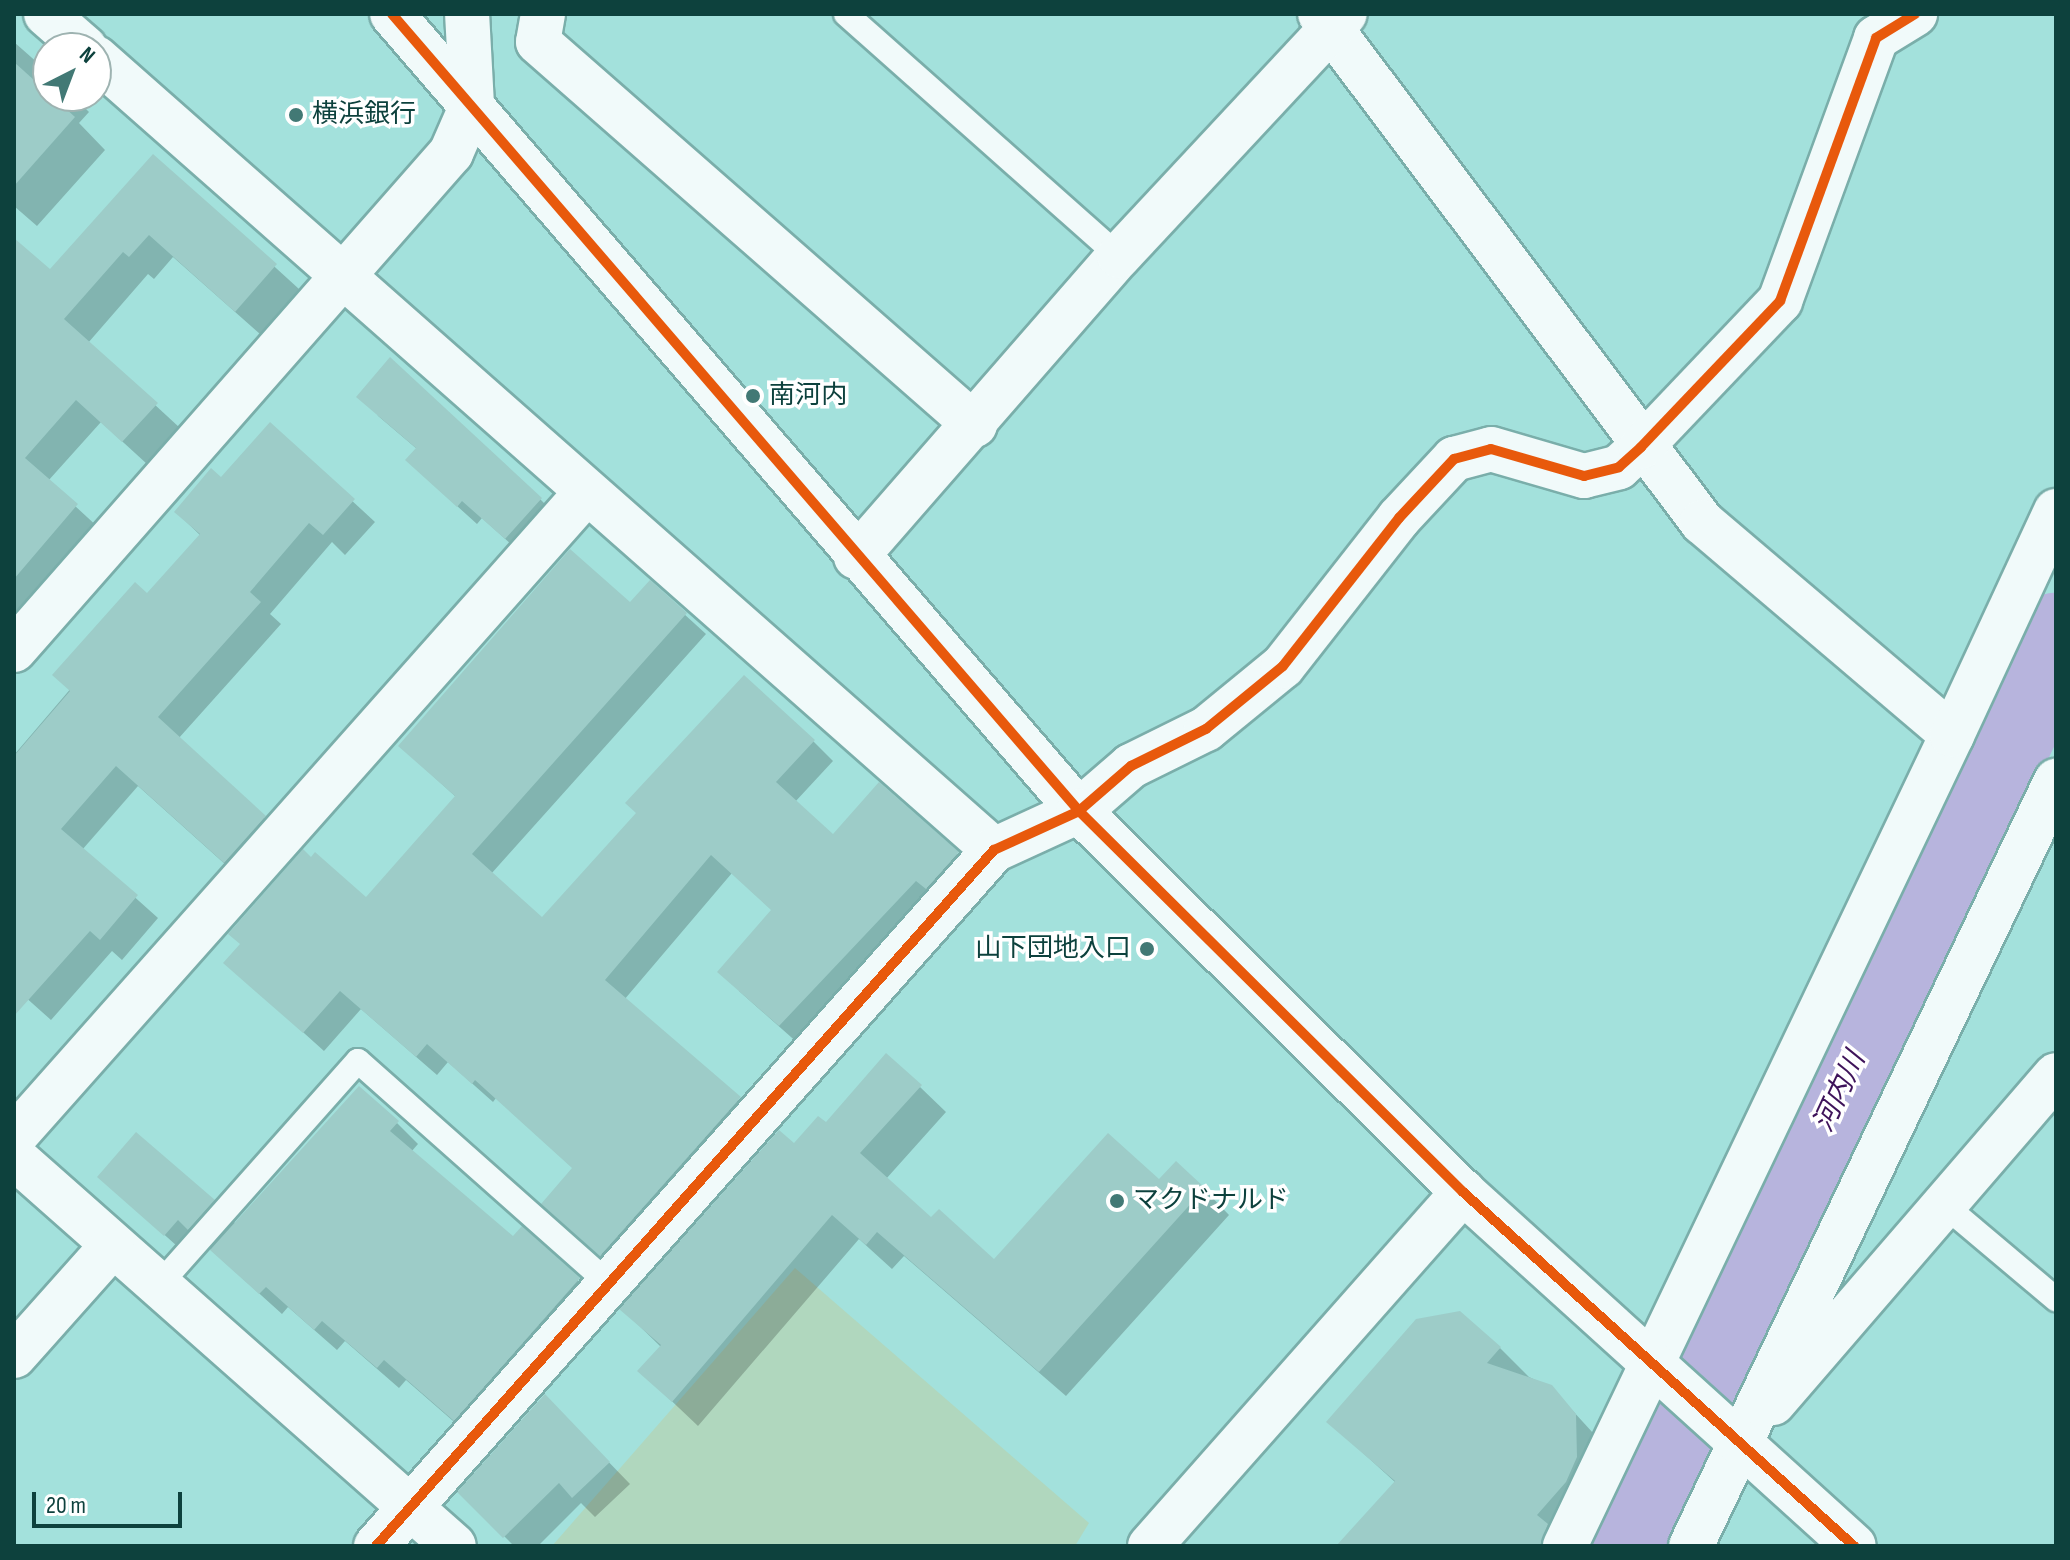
<!DOCTYPE html>
<html>
<head>
<meta charset="utf-8">
<style>
  body { margin:0 }
  #map { position:relative; width:2070px; height:1560px; overflow:hidden; background:#a3e1dc; font-family:"Sofia Sans Condensed","Noto Sans JP",sans-serif }
  div>[style] { position:absolute }
  [style*='--x'] { left:calc(var(--x)*1px); top:calc(var(--y)*1px); width:calc(var(--w)*1px); rotate:calc(var(--a)*1deg) }
  .green>* { inset:0; background:#b0d7be }
  .shadow>* { inset:0; background:#0003 }
  .river>* { height:90px; margin:-45px; padding:0 45px; transform-origin:45px; border-radius:45px; background:#b7b4dd }
  .building>* { inset:0; background:#9dccc8 }
  .roads { filter:drop-shadow(2px 0 #7aaeaa) drop-shadow(-2px 0 #7aaeaa) drop-shadow(0 2px #7aaeaa) drop-shadow(0 -2px #7aaeaa) }
  .lane>* { height:24px; margin:-12px; padding:0 12px; transform-origin:12px; border-radius:12px; background:#f1fafa }
  .street>* { height:44px; margin:-22px; padding:0 22px; transform-origin:22px; border-radius:22px; background:#f1fafa }
  .secondary>* { height:44px; margin:-22px; padding:0 22px; transform-origin:22px; border-radius:22px; background:#f1fafa }
  .cycleway>* { height:10px; margin:-5px; padding:0 5px; transform-origin:5px; border-radius:5px; background:#e8590c }
  .dots>* { width:22px; height:22px; translate:-50% -50%; box-sizing:border-box; border:4px solid #fff; border-radius:50% }
  span { translate:-50% -50%; white-space:nowrap; text-align:center; line-height:1.15; -webkit-text-stroke:7px #fff; paint-order:stroke }
  .poi-label { font-size:26px; color:#0d413d }
  .left { translate:0 -50%; text-align:left }
  .right { translate:-100% -50%; text-align:right }
  .water-label { font-size:28px; color:#3e135a; font-style:italic }
  .frame { position:absolute; inset:0; border:16px solid #0d413d; pointer-events:none }
  .north { position:absolute; left:32px; top:32px; width:80px; height:80px; box-sizing:border-box; background:#fff; border:2px solid #9eb3b1; border-radius:50%; rotate:42deg; font-size:22px; font-weight:700; line-height:32px; text-align:center; color:#0d413d }
  .north::after { content:''; display:block; margin:auto; width:28px; height:36px; background:#427975; clip-path:polygon(50% 0,100% 100%,50% 72%,0 100%) }
  .scale { position:absolute; left:32px; top:1492px; width:150px; height:36px; box-sizing:border-box; border:4px solid #0d413d; border-top:0; padding-left:10px; font-size:24px; line-height:28px; white-space:nowrap; color:#0d413d; -webkit-text-stroke:6px #fff; paint-order:stroke }
</style>
</head>
<body>
<div id="map">
  <div class="green">
    <div style="clip-path:polygon(795px 1268px,1089px 1523px,1075px 1546px,552px 1546px)"></div>
  </div>
  <div class="shadow">
    <div style="clip-path:polygon(14px 42px,48px 72px,48px 96px,73px 96px,89px 112px,79px 123px,105px 150px,37px 226px,14px 206px)"></div>
    <div style="clip-path:polygon(153px 156px,299px 289px,260px 334px,173px 257px,154px 279px,148px 274px,88px 343px,180px 428px,147px 464px,101px 422px,48px 481px,100px 529px,14px 640px,14px 240px,50px 272px)"></div>
    <div style="clip-path:polygon(377px 415px,540px 499px,559px 518px,524px 556px,482px 518px,477px 524px,426px 478px,417px 449px)"></div>
    <div style="clip-path:polygon(270px 425px,375px 522px,345px 555px,332px 542px,270px 614px,281px 624px,178px 739px,286px 838px,246px 883px,138px 786px,82px 850px,158px 918px,122px 960px,112px 951px,51px 1020px,14px 987px,14px 755px,201px 536px,176px 512px,221px 479px)"></div>
    <div style="clip-path:polygon(650px 583px,706px 634px,491px 874px,543px 919px,813px 741px,833px 761px,795px 802px,833px 837px,957px 854px,977px 873px,800px 1045px,739px 991px,773px 911px,732px 873px,624px 1000px,759px 1119px,621px 1274px,564px 1223px,574px 1169px,496px 1098px,493px 1102px,448px 1062px,437px 1075px,361px 1009px,324px 1051px,226px 963px,366px 900px,456px 797px,400px 746px,631px 605px)"></div>
    <div style="clip-path:polygon(920px 1087px,946px 1112px,886px 1179px,932px 1220px,994px 1262px,1160px 1182px,1204px 1189px,1229px 1215px,1066px 1396px,904px 1256px,892px 1269px,859px 1239px,698px 1426px,640px 1371px,661px 1347px,622px 1309px,794px 1146px,826px 1125px)"></div>
    <div style="clip-path:polygon(397px 1123px,418px 1144px,411px 1152px,513px 1239px,522px 1229px,600px 1301px,476px 1441px,406px 1380px,399px 1388px,345px 1341px,337px 1350px,288px 1307px,282px 1314px,200px 1240px,187px 1255px,100px 1177px,213px 1201px,236px 1224px)"></div>
    <div style="clip-path:polygon(1500px 1348px,1529px 1377px,1551px 1387px,1604px 1445px,1566px 1546px,1353px 1546px,1396px 1483px,1329px 1422px)"></div>
    <div style="clip-path:polygon(566px 1418px,630px 1484px,595px 1517px,581px 1503px,538px 1546px,514px 1546px,460px 1492px)"></div>
  </div>
  <div class="river">
    <div style="--x:1624;--y:1546;--w:1006;--a:-64.56"></div>
  </div>
  <div class="building">
    <div style="clip-path:polygon(14px 62px,75px 117px,14px 186px)"></div>
    <div style="clip-path:polygon(153px 154px,277px 264px,235px 312px,149px 235px,129px 257px,123px 252px,64px 319px,158px 403px,122px 442px,76px 400px,25px 458px,78px 504px,14px 579px,14px 238px,50px 269px)"></div>
    <div style="clip-path:polygon(390px 357px,542px 498px,505px 539px,462px 501px,457px 507px,405px 460px,416px 448px,356px 397px)"></div>
    <div style="clip-path:polygon(270px 422px,355px 499px,323px 535px,309px 523px,250px 592px,261px 602px,158px 717px,266px 816px,224px 863px,116px 766px,61px 829px,138px 895px,100px 940px,90px 931px,14px 1016px,14px 756px,70px 691px,52px 675px,135px 582px,147px 593px,200px 534px,174px 512px,211px 468px,221px 477px)"></div>
    <div style="clip-path:polygon(570px 549px,630px 602px,650px 580px,687px 613px,472px 854px,542px 917px,636px 813px,625px 803px,744px 675px,815px 740px,776px 782px,833px 834px,879px 782px,959px 852px,926px 889px,916px 881px,779px 1026px,717px 972px,771px 910px,711px 855px,605px 980px,741px 1097px,600px 1256px,541px 1204px,572px 1168px,475px 1080px,472px 1084px,427px 1044px,416px 1057px,340px 991px,303px 1033px,223px 963px,240px 944px,228px 934px,303px 849px,311px 857px,315px 852px,366px 897px,455px 796px,398px 746px)"></div>
    <div style="clip-path:polygon(886px 1053px,922px 1085px,860px 1153px,931px 1217px,939px 1209px,994px 1259px,1108px 1133px,1159px 1179px,1176px 1161px,1205px 1188px,1039px 1372px,877px 1232px,866px 1245px,832px 1215px,672px 1402px,637px 1371px,661px 1345px,619px 1309px,779px 1130px,794px 1143px,818px 1116px,826px 1122px)"></div>
    <div style="clip-path:polygon(359px 1086px,399px 1121px,390px 1131px,513px 1236px,522px 1226px,580px 1278px,454px 1421px,384px 1360px,377px 1368px,322px 1321px,314px 1330px,266px 1287px,259px 1294px,210px 1250px)"></div>
    <div style="clip-path:polygon(136px 1132px,215px 1200px,188px 1230px,178px 1220px,164px 1236px,97px 1177px)"></div>
    <div style="clip-path:polygon(1460px 1311px,1501px 1347px,1487px 1363px,1552px 1385px,1576px 1414px,1577px 1457px,1566px 1482px,1537px 1515px,1548px 1524px,1540px 1546px,1336px 1546px,1395px 1481px,1326px 1422px,1416px 1319px)"></div>
    <div style="clip-path:polygon(545px 1394px,610px 1462px,572px 1498px,559px 1483px,503px 1538px,457px 1492px)"></div>
  </div>
  <div class="roads">
    <div class="lane">
      <div style="--x:846;--y:14;--w:365;--a:41.6"></div>
      <div style="--x:1943;--y:1204;--w:148;--a:40.1"></div>
      <div style="--x:158;--y:1286;--w:301;--a:-48.4"></div>
      <div style="--x:358;--y:1061;--w:336;--a:41.6"></div>
    </div>
    <div class="street">
      <div style="--x:46;--y:14;--w:52;--a:41.1"></div>
      <div style="--x:543;--y:14;--w:28;--a:100"></div>
      <div style="--x:538;--y:42;--w:581;--a:41.23"></div>
      <div style="--x:1320;--y:14;--w:636;--a:53.06"></div>
      <div style="--x:1702;--y:522;--w:328;--a:40.4"></div>
      <div style="--x:1952;--y:735;--w:899;--a:115.51"></div>
      <div style="--x:96;--y:58;--w:1197;--a:41.41"></div>
      <div style="--x:856;--y:557;--w:400;--a:-48.9"></div>
      <div style="--x:1119;--y:256;--w:331;--a:-47"></div>
      <div style="--x:14;--y:650;--w:662;--a:-48.68"></div>
      <div style="--x:451;--y:153;--w:52;--a:-66.4"></div>
      <div style="--x:472;--y:105;--w:91;--a:-93.1"></div>
      <div style="--x:1952;--y:735;--w:247;--a:-65.1"></div>
      <div style="--x:14;--y:1137;--w:861;--a:-48.39"></div>
      <div style="--x:14;--y:1157;--w:587;--a:41.48"></div>
      <div style="--x:14;--y:1356;--w:147;--a:-48.3"></div>
      <div style="--x:1773;--y:1403;--w:433;--a:-49.2"></div>
      <div style="--x:376;--y:1546;--w:931;--a:-48.4"></div>
      <div style="--x:994;--y:850;--w:94;--a:-24.6"></div>
      <div style="--x:1079;--y:811;--w:69;--a:-40.9"></div>
      <div style="--x:1131;--y:766;--w:84;--a:-26.3"></div>
      <div style="--x:1206;--y:729;--w:99;--a:-39.3"></div>
      <div style="--x:1283;--y:666;--w:188;--a:-51.9"></div>
      <div style="--x:1399;--y:518;--w:81;--a:-47"></div>
      <div style="--x:1454;--y:459;--w:38;--a:-15"></div>
      <div style="--x:1491;--y:449;--w:97;--a:16.2"></div>
      <div style="--x:1584;--y:476;--w:36;--a:-14"></div>
      <div style="--x:1619;--y:467;--w:30;--a:-42"></div>
      <div style="--x:1641;--y:447;--w:202;--a:-46.4"></div>
      <div style="--x:1780;--y:301;--w:280;--a:-69.9"></div>
      <div style="--x:1876;--y:38;--w:46;--a:-31.6"></div>
      <div style="--x:1691;--y:1546;--w:848;--a:-64.49"></div>
    </div>
    <div class="secondary">
      <div style="--x:392;--y:14;--w:1052;--a:49.24"></div>
      <div style="--x:1079;--y:811;--w:541;--a:44.78"></div>
      <div style="--x:1463;--y:1192;--w:527;--a:42.16"></div>
      <div style="--x:1150;--y:1546;--w:473;--a:-48.5"></div>
    </div>
  </div>
  <div class="cycleway">
    <div style="--x:392;--y:14;--w:1052;--a:49.24"></div>
    <div style="--x:1079;--y:811;--w:541;--a:44.78"></div>
    <div style="--x:1463;--y:1192;--w:527;--a:42.16"></div>
    <div style="--x:376;--y:1546;--w:931;--a:-48.4"></div>
    <div style="--x:994;--y:850;--w:94;--a:-24.6"></div>
    <div style="--x:1079;--y:811;--w:69;--a:-40.9"></div>
    <div style="--x:1131;--y:766;--w:84;--a:-26.3"></div>
    <div style="--x:1206;--y:729;--w:99;--a:-39.3"></div>
    <div style="--x:1283;--y:666;--w:188;--a:-51.9"></div>
    <div style="--x:1399;--y:518;--w:81;--a:-47"></div>
    <div style="--x:1454;--y:459;--w:38;--a:-15"></div>
    <div style="--x:1491;--y:449;--w:97;--a:16.2"></div>
    <div style="--x:1584;--y:476;--w:36;--a:-14"></div>
    <div style="--x:1619;--y:467;--w:30;--a:-42"></div>
    <div style="--x:1641;--y:447;--w:202;--a:-46.4"></div>
    <div style="--x:1780;--y:301;--w:280;--a:-69.9"></div>
    <div style="--x:1876;--y:38;--w:46;--a:-31.6"></div>
  </div>
  <div class="dots">
    <div style="left:296px;top:115px;background:#427975"></div>
    <div style="left:753px;top:396px;background:#427975"></div>
    <div style="left:1147px;top:949px;background:#427975"></div>
    <div style="left:1117px;top:1201px;background:#427975"></div>
  </div>
  <div class="poi-label">
    <span class="left" style="left:312px;top:115px">横浜銀行</span>
    <span class="left" style="left:769px;top:396px">南河内</span>
    <span class="right" style="left:1131px;top:949px">山下団地入口</span>
    <span class="left" style="left:1133px;top:1201px">マクドナルド</span>
  </div>
  <div class="water-label">
    <span style="left:1840px;top:1092px;rotate:-65deg">河内川</span>
  </div>
  <div class="frame"></div>
  <div class="north">N</div>
  <div class="scale">20 m</div>
</div>
</body>
</html>
